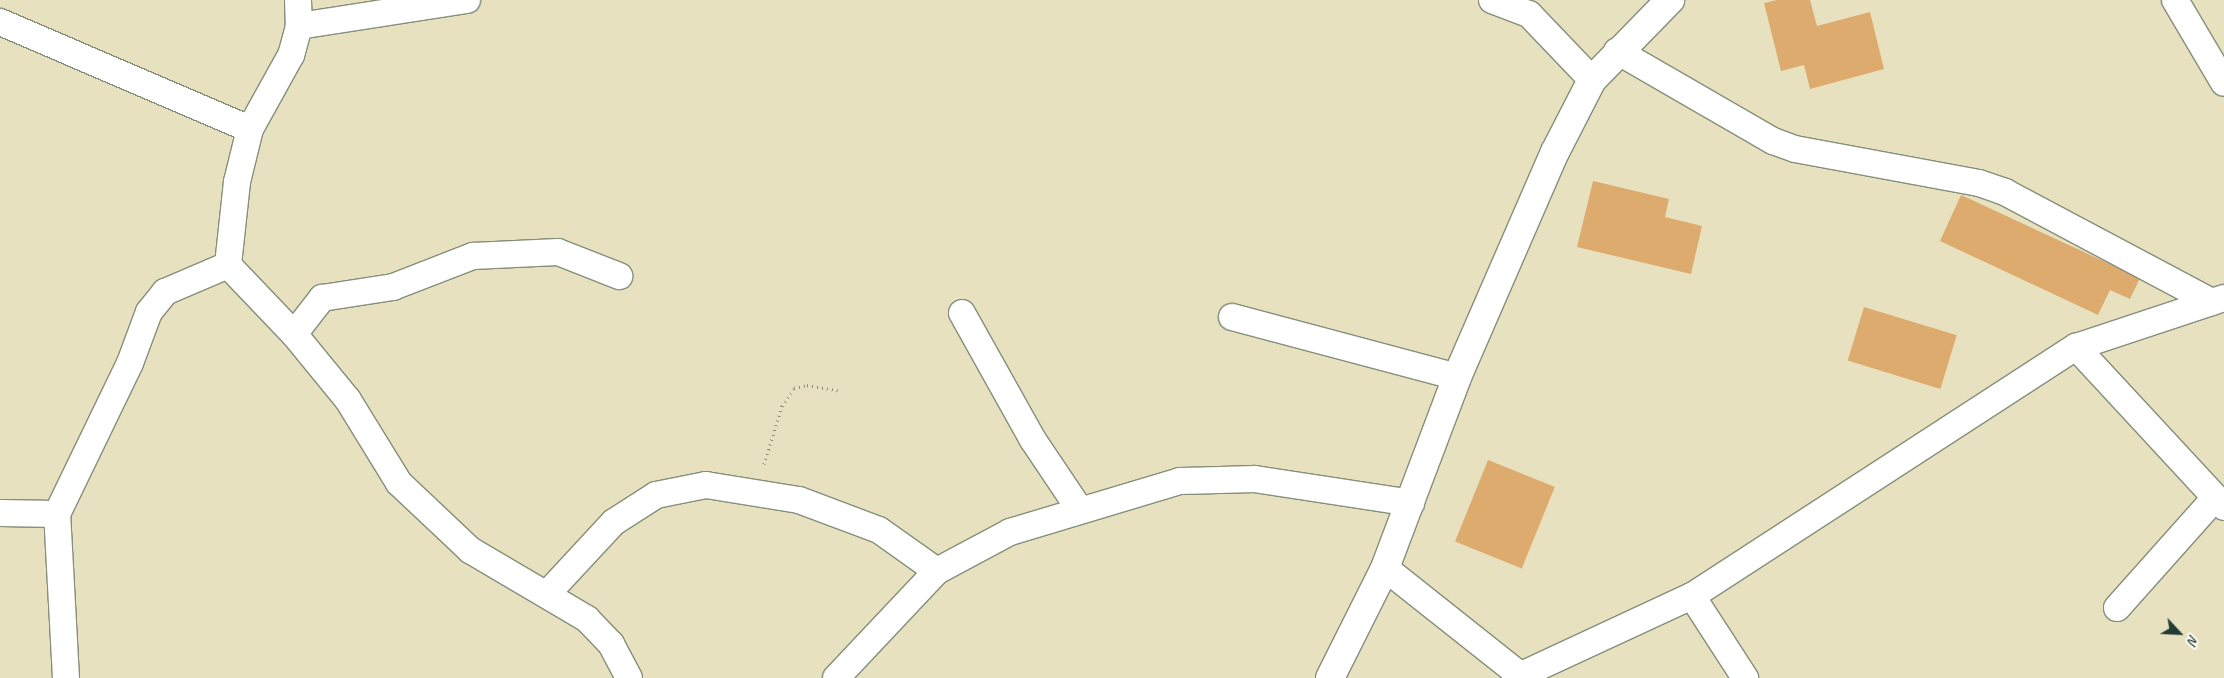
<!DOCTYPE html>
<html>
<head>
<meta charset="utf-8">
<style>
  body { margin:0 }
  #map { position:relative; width:2224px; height:678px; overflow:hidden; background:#e8e1bf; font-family:Caveat,sans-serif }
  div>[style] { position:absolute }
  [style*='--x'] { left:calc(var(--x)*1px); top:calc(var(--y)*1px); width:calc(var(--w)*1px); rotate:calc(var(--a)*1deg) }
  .building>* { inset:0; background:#ddab6e; transform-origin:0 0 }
  .path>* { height:3px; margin-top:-1.5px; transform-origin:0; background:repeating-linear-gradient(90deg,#848f7a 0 1px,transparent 0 5px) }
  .roads { filter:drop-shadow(1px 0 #848f7a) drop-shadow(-1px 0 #848f7a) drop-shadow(0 1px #848f7a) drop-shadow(0 -1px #848f7a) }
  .minor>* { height:26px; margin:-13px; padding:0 13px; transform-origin:13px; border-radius:13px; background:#fff }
  .tertiary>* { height:28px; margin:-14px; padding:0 14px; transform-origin:14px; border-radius:14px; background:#fff }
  span { translate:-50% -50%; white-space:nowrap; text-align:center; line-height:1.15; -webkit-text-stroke:4.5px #fdfcf7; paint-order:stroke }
  .north { position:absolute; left:2154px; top:608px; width:50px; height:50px; -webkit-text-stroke:4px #fdfcf7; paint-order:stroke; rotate:115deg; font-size:14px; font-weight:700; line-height:20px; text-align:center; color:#1f3d34 }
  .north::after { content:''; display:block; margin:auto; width:18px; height:22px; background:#1f3d34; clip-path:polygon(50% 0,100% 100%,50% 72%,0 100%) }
</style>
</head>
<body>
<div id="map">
  <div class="building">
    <div style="clip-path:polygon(1777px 0,1810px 0,1817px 26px,1870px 12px,1884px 69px,1810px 89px,1804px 65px,1781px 71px,1764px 3px)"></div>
    <div style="clip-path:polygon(1593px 181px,1669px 199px,1665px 217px,1702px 226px,1691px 274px,1577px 247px)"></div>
    <div style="clip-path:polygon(1961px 195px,2140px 278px,2130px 299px,2110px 290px,2098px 315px,1940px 241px)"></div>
    <div style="left:1864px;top:307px;width:97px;height:56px;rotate:17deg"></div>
    <div style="left:1488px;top:460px;width:72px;height:88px;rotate:22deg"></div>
  </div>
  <div class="path">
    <div style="--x:764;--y:464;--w:61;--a:-72.8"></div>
    <div style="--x:782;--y:406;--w:22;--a:-56"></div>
    <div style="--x:794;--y:388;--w:13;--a:-13"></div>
    <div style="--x:807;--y:385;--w:34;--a:10"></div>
  </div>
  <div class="roads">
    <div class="minor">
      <div style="--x:298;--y:0;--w:26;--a:88"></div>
      <div style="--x:299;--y:26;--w:30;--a:105"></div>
      <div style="--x:291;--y:55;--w:85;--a:119"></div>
      <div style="--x:250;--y:129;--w:55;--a:103.8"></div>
      <div style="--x:237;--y:182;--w:83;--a:96.2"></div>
      <div style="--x:228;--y:265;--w:95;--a:46.3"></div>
      <div style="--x:294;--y:334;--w:85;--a:50.7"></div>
      <div style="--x:348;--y:400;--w:97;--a:58.4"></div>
      <div style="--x:399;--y:483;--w:98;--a:43.3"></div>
      <div style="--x:470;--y:550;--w:136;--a:30.5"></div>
      <div style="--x:587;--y:619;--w:35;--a:46"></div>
      <div style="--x:611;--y:644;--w:38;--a:62"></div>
      <div style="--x:1492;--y:0;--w:40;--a:21"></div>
      <div style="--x:1529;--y:14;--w:91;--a:46.3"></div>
      <div style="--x:2175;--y:0;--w:96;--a:59.4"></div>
      <div style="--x:0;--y:22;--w:272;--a:23.2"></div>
      <div style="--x:299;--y:26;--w:170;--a:-8.8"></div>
      <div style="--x:1617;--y:51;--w:180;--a:30"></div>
      <div style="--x:1773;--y:141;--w:23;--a:20"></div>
      <div style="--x:1795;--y:149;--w:187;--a:10.5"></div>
      <div style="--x:1979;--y:183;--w:28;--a:19"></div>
      <div style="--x:2005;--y:192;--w:234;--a:28"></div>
      <div style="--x:962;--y:313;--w:145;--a:60.8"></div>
      <div style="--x:1033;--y:440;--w:84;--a:56.1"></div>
      <div style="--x:1232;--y:317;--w:233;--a:14.9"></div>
      <div style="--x:294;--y:334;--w:46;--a:-52.1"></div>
      <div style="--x:322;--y:298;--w:72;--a:-8.8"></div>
      <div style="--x:393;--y:287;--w:86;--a:-21.2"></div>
      <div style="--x:473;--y:256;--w:85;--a:-2.7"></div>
      <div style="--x:558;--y:252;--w:66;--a:21.5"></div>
      <div style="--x:2076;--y:347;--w:218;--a:47.2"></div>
      <div style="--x:0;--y:513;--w:57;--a:1"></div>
      <div style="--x:1385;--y:568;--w:172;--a:38.4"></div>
      <div style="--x:547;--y:594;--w:98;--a:-47.1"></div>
      <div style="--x:614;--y:522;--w:50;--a:-32.7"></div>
      <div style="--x:656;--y:495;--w:51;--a:-11.3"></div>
      <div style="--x:706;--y:485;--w:94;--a:9.2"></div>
      <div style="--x:799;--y:500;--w:85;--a:20.6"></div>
      <div style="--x:879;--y:530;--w:71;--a:35.3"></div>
      <div style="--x:937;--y:571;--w:83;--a:-28.1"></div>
      <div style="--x:1010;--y:532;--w:177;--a:-16.7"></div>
      <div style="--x:1180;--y:481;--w:75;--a:-1.5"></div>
      <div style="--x:1255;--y:479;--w:158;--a:8.7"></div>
      <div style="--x:1692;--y:596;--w:98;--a:57.1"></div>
      <div style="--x:2117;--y:608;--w:147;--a:-48.3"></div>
      <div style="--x:66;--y:678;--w:164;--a:-93.1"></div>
      <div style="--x:57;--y:514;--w:168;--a:-64.2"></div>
      <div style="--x:130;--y:363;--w:54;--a:-69.6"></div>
      <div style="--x:149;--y:312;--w:26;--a:-51"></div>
      <div style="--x:165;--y:292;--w:69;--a:-23.2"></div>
      <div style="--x:836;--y:678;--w:147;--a:-46.7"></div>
      <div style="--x:1515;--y:678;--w:195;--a:-24.9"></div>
      <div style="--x:1692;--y:596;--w:458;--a:-33"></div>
      <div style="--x:2076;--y:347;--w:156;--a:-18.3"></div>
    </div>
    <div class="tertiary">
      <div style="--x:1330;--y:678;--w:123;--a:-63.4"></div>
      <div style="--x:1385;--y:568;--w:204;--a:-69.3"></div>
      <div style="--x:1457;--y:377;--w:245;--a:-66.5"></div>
      <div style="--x:1555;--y:152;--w:81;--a:-62.8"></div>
      <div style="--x:1592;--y:80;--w:112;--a:-45.7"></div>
    </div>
  </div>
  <div class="north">N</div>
</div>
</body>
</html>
